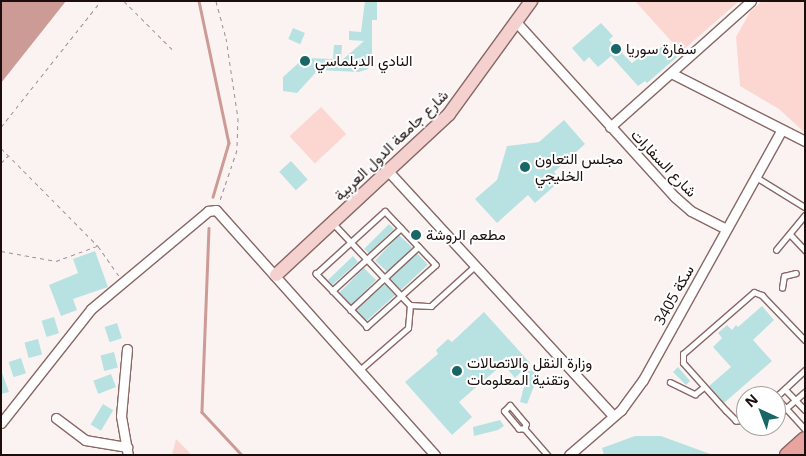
<!DOCTYPE html>
<html>
<head>
<meta charset="utf-8">
<style>
  body { margin:0 }
  #map { position:relative; width:806px; height:456px; overflow:hidden; background:#fbf3f2; font-family:"Open Sans",Vazirmatn,sans-serif }
  div>[style] { position:absolute }
  [style*='--x'] { left:calc(var(--x)*1px); top:calc(var(--y)*1px); width:calc(var(--w)*1px); rotate:calc(var(--a)*1deg) }
  .green>* { inset:0; background:#fcd7d2; transform-origin:0 0 }
  .water>* { inset:0; background:#cd9b95 }
  .stream>* { height:2.5px; margin:-1.25px; padding:0 1.25px; transform-origin:1.25px; border-radius:1.25px; background:#cd9b95 }
  .building>* { inset:0; background:#b8e2e1; transform-origin:0 0 }
  .path>* { height:1px; margin-top:-0.5px; transform-origin:0; background:repeating-linear-gradient(90deg,#9c9190 0 4px,transparent 0 8px) }
  .roads { filter:drop-shadow(1px 0 #896864) drop-shadow(-1px 0 #896864) drop-shadow(0 1px #896864) drop-shadow(0 -1px #896864) }
  .lane>* { height:4.5px; margin:-2.25px; padding:0 2.25px; transform-origin:2.25px; border-radius:2.25px; background:#fff }
  .street>* { height:9px; margin:-4.5px; padding:0 4.5px; transform-origin:4.5px; border-radius:4.5px; background:#fff }
  .secondary>* { height:12px; margin:-6px; padding:0 6px; transform-origin:6px; border-radius:6px; background:#f4d1cf }
  .primary>* { height:14px; margin:-7px; padding:0 7px; transform-origin:7px; border-radius:7px; background:#e8a4a0 }
  .dots>* { width:14px; height:14px; translate:-50% -50%; box-sizing:border-box; border:2px solid #fff; border-radius:50% }
  span { translate:-50% -50%; white-space:nowrap; text-align:center; line-height:1.15; -webkit-text-stroke:4px #fff; paint-order:stroke }
  .poi-label { font-size:15px; color:#1b0e0d }
  .left { translate:0 -50%; text-align:left }
  .street-label { font-size:15px; color:#1b0e0d }
  .frame { position:absolute; inset:0; border:2px solid #1b0e0d; pointer-events:none }
  .north { position:absolute; left:736px; top:386px; width:50px; height:50px; box-sizing:border-box; background:#fff; border:1px solid #a49f9e; border-radius:50%; rotate:317deg; font-size:14px; font-weight:700; line-height:20px; text-align:center; color:#1b0e0d }
  .north::after { content:''; display:block; margin:auto; width:18px; height:22px; background:#186666; clip-path:polygon(50% 0,100% 100%,50% 72%,0 100%) }
</style>
</head>
<body>
<div id="map">
  <div class="green">
    <div style="clip-path:polygon(635px 1px,739px 1px,681px 52px)"></div>
    <div style="clip-path:polygon(762px 1px,805px 1px,805px 133px,779px 109px,740px 86px,736px 37px,750px 12px)"></div>
    <div style="left:321px;top:107px;width:37px;height:43px;rotate:47deg"></div>
    <div style="clip-path:polygon(176px 439px,192px 455px,172px 455px)"></div>
  </div>
  <div class="water">
    <div style="clip-path:polygon(1px 1px,66px 1px,1px 83px)"></div>
  </div>
  <div class="stream">
    <div style="--x:199;--y:1;--w:145;--a:78.1"></div>
    <div style="--x:229;--y:143;--w:56;--a:106.5"></div>
    <div style="--x:209;--y:228;--w:184;--a:92.2"></div>
    <div style="--x:202;--y:412;--w:59;--a:47.1"></div>
  </div>
  <div class="building">
    <div style="clip-path:polygon(365px 1px,377px 1px,377px 20px,372px 20px,372px 60px,368px 69px,359px 72px,318px 70px,297px 93px,283px 91px,283px 77px,304px 58px,333px 59px,334px 45px,342px 45px,341px 61px,364px 41px,349px 40px,349px 31px,361px 32px)"></div>
    <div style="clip-path:polygon(601px 23px,613px 36px,609px 40px,632px 63px,649px 49px,653px 54px,665px 44px,677px 57px,647px 83px,645px 81px,638px 86px,611px 56px,598px 67px,589px 57px,584px 62px,572px 48px)"></div>
    <div style="left:293px;top:28px;width:13px;height:12px;rotate:23deg"></div>
    <div style="clip-path:polygon(564px 120px,585px 144px,554px 172px,561px 180px,535px 203px,528px 195px,497px 223px,475px 199px,497px 180px,507px 146px,539px 142px)"></div>
    <div style="left:291px;top:161px;width:25px;height:16px;rotate:48deg"></div>
    <div style="left:389px;top:224px;width:7px;height:35px;rotate:45deg"></div>
    <div style="left:399px;top:235px;width:18px;height:35px;rotate:43deg"></div>
    <div style="clip-path:polygon(95px 251px,108px 287px,73px 299px,77px 310px,61px 316px,49px 285px,78px 273px,73px 259px)"></div>
    <div style="left:417px;top:253px;width:16px;height:37px;rotate:47deg"></div>
    <div style="clip-path:polygon(353px 256px,358px 262px,332px 285px,328px 280px)"></div>
    <div style="left:364px;top:268px;width:17px;height:35px;rotate:45deg"></div>
    <div style="left:385px;top:284px;width:15px;height:39px;rotate:48deg"></div>
    <div style="clip-path:polygon(762px 306px,774px 320px,753px 340px,772px 361px,724px 403px,709px 386px,731px 367px,713px 347px,722px 338px,718px 333px,727px 325px,732px 330px,736px 325px,738px 327px)"></div>
    <div style="clip-path:polygon(484px 312px,530px 363px,515px 378px,503px 364px,459px 402px,472px 417px,452px 435px,405px 382px,438px 354px,436px 350px,448px 339px,452px 342px)"></div>
    <div style="left:54px;top:317px;width:17px;height:13px;rotate:73deg"></div>
    <div style="left:117px;top:323px;width:16px;height:13px;rotate:72deg"></div>
    <div style="left:38px;top:339px;width:16px;height:14px;rotate:75deg"></div>
    <div style="left:114px;top:352px;width:16px;height:14px;rotate:76deg"></div>
    <div style="left:21px;top:358px;width:16px;height:13px;rotate:72deg"></div>
    <div style="clip-path:polygon(678px 367px,690px 381px,686px 385px,673px 372px)"></div>
    <div style="clip-path:polygon(1px 370px,9px 392px,1px 394px)"></div>
    <div style="clip-path:polygon(534px 370px,534px 386px,527px 404px,520px 402px,528px 371px)"></div>
    <div style="left:111px;top:374px;width:14px;height:19px;rotate:69deg"></div>
    <div style="left:103px;top:404px;width:12px;height:24px;rotate:31deg"></div>
    <div style="clip-path:polygon(500px 420px,504px 426px,498px 430px,474px 436px,473px 427px)"></div>
    <div style="clip-path:polygon(635px 436px,661px 436px,713px 455px,604px 455px,602px 448px)"></div>
  </div>
  <div class="path">
    <div style="--x:124;--y:1;--w:68;--a:45"></div>
    <div style="--x:216;--y:1;--w:38;--a:75"></div>
    <div style="--x:226;--y:38;--w:81;--a:81.5"></div>
    <div style="--x:238;--y:118;--w:32;--a:92"></div>
    <div style="--x:237;--y:150;--w:56;--a:108.8"></div>
    <div style="--x:1;--y:127;--w:161;--a:-51.6"></div>
    <div style="--x:1;--y:148;--w:138;--a:45.3"></div>
    <div style="--x:98;--y:246;--w:37;--a:55"></div>
    <div style="--x:1;--y:163;--w:10;--a:-45"></div>
    <div style="--x:1;--y:251;--w:56;--a:10.3"></div>
    <div style="--x:56;--y:261;--w:44;--a:-20.1"></div>
  </div>
  <div class="roads">
    <div class="lane">
      <div style="--x:756;--y:177;--w:57;--a:31.5"></div>
      <div style="--x:385;--y:211;--w:74;--a:46.6"></div>
      <div style="--x:436;--y:265;--w:93;--a:138.1"></div>
      <div style="--x:367;--y:327;--w:74;--a:-133.9"></div>
      <div style="--x:316;--y:274;--w:93;--a:-42.4"></div>
      <div style="--x:334;--y:224;--w:111;--a:46.8"></div>
      <div style="--x:410;--y:305;--w:21;--a:3"></div>
      <div style="--x:431;--y:306;--w:59;--a:-42.3"></div>
      <div style="--x:791;--y:235;--w:21;--a:47"></div>
      <div style="--x:776;--y:250;--w:45;--a:-50.4"></div>
      <div style="--x:782;--y:288;--w:12;--a:-81"></div>
      <div style="--x:784;--y:276;--w:12;--a:-14"></div>
      <div style="--x:332;--y:291;--w:93;--a:-42.4"></div>
      <div style="--x:350;--y:310;--w:93;--a:-42.8"></div>
      <div style="--x:361;--y:369;--w:62;--a:-41.1"></div>
      <div style="--x:408;--y:328;--w:23;--a:-85"></div>
      <div style="--x:670;--y:382;--w:28;--a:26"></div>
      <div style="--x:695;--y:394;--w:11;--a:-38"></div>
      <div style="--x:785;--y:389;--w:29;--a:46"></div>
      <div style="--x:776;--y:397;--w:43;--a:47.8"></div>
      <div style="--x:776;--y:397;--w:40;--a:-43"></div>
      <div style="--x:776;--y:417;--w:38;--a:-41"></div>
      <div style="--x:746;--y:421;--w:10;--a:180"></div>
      <div style="--x:736;--y:421;--w:14;--a:-135"></div>
      <div style="--x:726;--y:411;--w:64;--a:-131.9"></div>
      <div style="--x:683;--y:363;--w:9;--a:-90"></div>
      <div style="--x:683;--y:354;--w:94;--a:-41.1"></div>
      <div style="--x:754;--y:292;--w:9;--a:21"></div>
      <div style="--x:762;--y:295;--w:62;--a:46.3"></div>
      <div style="--x:525;--y:429;--w:6;--a:180"></div>
      <div style="--x:519;--y:429;--w:23;--a:-130"></div>
      <div style="--x:504;--y:411;--w:8;--a:-45"></div>
      <div style="--x:510;--y:405;--w:25;--a:50"></div>
      <div style="--x:526;--y:424;--w:5;--a:101"></div>
      <div style="--x:525;--y:429;--w:35;--a:49"></div>
      <div style="--x:763;--y:429;--w:4;--a:-45"></div>
    </div>
    <div class="street">
      <div style="--x:517;--y:23;--w:235;--a:47.8"></div>
      <div style="--x:675;--y:197;--w:21;--a:41"></div>
      <div style="--x:691;--y:211;--w:39;--a:27"></div>
      <div style="--x:671;--y:73;--w:150;--a:26.9"></div>
      <div style="--x:610;--y:127;--w:189;--a:-41.8"></div>
      <div style="--x:389;--y:172;--w:331;--a:47.4"></div>
      <div style="--x:127;--y:349;--w:67;--a:95.1"></div>
      <div style="--x:121;--y:416;--w:40;--a:80"></div>
      <div style="--x:56;--y:418;--w:36;--a:37"></div>
      <div style="--x:85;--y:440;--w:43;--a:9.5"></div>
      <div style="--x:1;--y:423;--w:145;--a:-51.7"></div>
      <div style="--x:91;--y:309;--w:153;--a:-39.9"></div>
      <div style="--x:208;--y:211;--w:8;--a:-7"></div>
      <div style="--x:216;--y:210;--w:329;--a:48.2"></div>
      <div style="--x:569;--y:455;--w:69;--a:-40.9"></div>
      <div style="--x:621;--y:410;--w:37;--a:-54"></div>
      <div style="--x:643;--y:380;--w:285;--a:-61"></div>
    </div>
    <div class="secondary">
      <div style="--x:276;--y:275;--w:236;--a:-42.9"></div>
      <div style="--x:449;--y:114;--w:140;--a:-54"></div>
    </div>
    <div class="primary">
      <div style="--x:787;--y:455;--w:24;--a:-42"></div>
      <div style="--x:802;--y:455;--w:4;--a:-45"></div>
    </div>
  </div>
  <div class="dots">
    <div style="left:616px;top:49px;background:#186666"></div>
    <div style="left:305px;top:61px;background:#186666"></div>
    <div style="left:525px;top:167px;background:#186666"></div>
    <div style="left:416px;top:235px;background:#186666"></div>
    <div style="left:457px;top:371px;background:#186666"></div>
  </div>
  <div class="poi-label">
    <span class="left" style="left:626px;top:49px">سفارة سوريا</span>
    <span class="left" style="left:315px;top:61px">النادي الدبلماسي</span>
    <span class="left" style="left:535px;top:167px">مجلس التعاون<br>الخليجي</span>
    <span class="left" style="left:426px;top:235px">مطعم الروشة</span>
    <span class="left" style="left:467px;top:371px">وزارة النقل والاتصالات<br>وتقنية المعلومات</span>
  </div>
  <div class="street-label">
    <span style="left:391px;top:145px;rotate:-44deg">شارع جامعة الدول العربية</span>
    <span style="left:664px;top:163px;rotate:46deg">شارع السفارات</span>
    <span style="left:674px;top:295px;rotate:-61deg">سكة 3405</span>
  </div>
  <div class="frame"></div>
  <div class="north">N</div>
</div>
</body>
</html>
